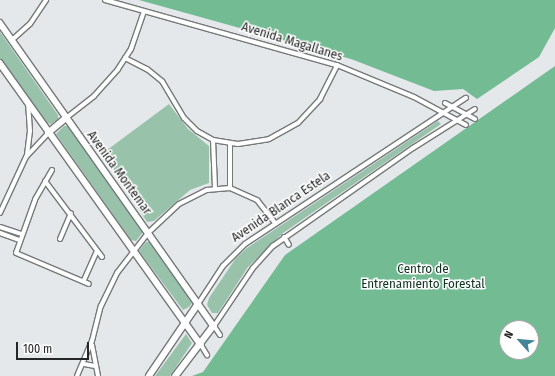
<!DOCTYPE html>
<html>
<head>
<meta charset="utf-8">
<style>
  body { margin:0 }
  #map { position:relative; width:555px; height:376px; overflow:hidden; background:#e5e8ea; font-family:"Fira Sans Condensed",sans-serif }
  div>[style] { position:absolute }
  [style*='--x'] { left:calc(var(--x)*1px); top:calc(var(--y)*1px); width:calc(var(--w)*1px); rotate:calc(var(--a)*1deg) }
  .green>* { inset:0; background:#98c3aa }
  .forest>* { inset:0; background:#72bb93 }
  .roads { filter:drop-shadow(1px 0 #76797a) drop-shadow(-1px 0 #76797a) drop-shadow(0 1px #76797a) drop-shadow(0 -1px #76797a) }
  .minor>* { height:4px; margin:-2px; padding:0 2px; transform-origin:2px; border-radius:2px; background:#fff }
  .secondary>* { height:5.5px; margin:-2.75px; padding:0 2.75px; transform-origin:2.75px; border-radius:2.75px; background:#fff }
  span { translate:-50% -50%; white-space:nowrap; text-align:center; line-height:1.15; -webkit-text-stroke:3px #fff; paint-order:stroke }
  .street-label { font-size:13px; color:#252627 }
  .park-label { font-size:13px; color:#113221 }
  .north { position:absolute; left:499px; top:320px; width:40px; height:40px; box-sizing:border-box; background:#fff; border:1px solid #a8a8a9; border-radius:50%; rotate:297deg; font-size:11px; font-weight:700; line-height:16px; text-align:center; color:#252627 }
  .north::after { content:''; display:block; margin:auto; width:14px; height:18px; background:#438597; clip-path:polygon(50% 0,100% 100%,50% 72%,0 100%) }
  .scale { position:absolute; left:16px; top:342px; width:73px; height:18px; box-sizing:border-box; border:2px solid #252627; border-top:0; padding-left:5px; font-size:12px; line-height:14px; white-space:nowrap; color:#252627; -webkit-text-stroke:3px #fff; paint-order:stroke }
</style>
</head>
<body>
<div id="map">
  <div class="green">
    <div style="clip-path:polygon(0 32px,58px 115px,58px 119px,51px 124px,47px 123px,0 58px)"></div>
    <div style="clip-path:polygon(169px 104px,188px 129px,209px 146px,209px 183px,190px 190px,154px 221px,147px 222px,103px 153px)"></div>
    <div style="clip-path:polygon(438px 121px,441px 124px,283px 233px,248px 267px,218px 313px,212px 313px,207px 305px,209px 298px,236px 258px,247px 248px)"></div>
    <div style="clip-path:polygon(64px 126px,68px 126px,143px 232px,136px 241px,131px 240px,56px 134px)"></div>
    <div style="clip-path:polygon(146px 242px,150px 242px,188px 295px,192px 303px,189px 307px,183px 310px,139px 251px)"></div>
    <div style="clip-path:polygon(186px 334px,192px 343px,170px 376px,155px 376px)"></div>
  </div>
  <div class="forest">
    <div style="clip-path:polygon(139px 0,555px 0,555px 28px,539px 57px,477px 99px,463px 89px,434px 91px,351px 59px)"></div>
    <div style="clip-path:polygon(evenodd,555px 66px,555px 376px,192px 376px,203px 372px,285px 255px,555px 66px,507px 328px,531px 328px,531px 352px,507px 352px,507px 328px)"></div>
  </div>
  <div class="roads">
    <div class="minor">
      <div style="--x:105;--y:0;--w:241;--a:15.7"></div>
      <div style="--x:337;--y:65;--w:83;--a:22.6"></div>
      <div style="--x:414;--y:97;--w:59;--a:28.3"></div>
      <div style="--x:12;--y:40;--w:24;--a:-42"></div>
      <div style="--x:30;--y:24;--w:29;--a:-56"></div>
      <div style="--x:125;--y:58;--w:25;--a:27"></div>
      <div style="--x:147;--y:69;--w:19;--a:39"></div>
      <div style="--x:162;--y:81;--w:43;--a:59.3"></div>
      <div style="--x:184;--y:118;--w:18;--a:45"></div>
      <div style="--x:197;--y:131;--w:18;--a:29"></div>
      <div style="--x:213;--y:140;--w:25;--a:9"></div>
      <div style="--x:238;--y:144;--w:31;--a:-9"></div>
      <div style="--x:269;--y:139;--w:33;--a:-29"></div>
      <div style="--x:298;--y:123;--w:33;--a:-47"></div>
      <div style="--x:320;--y:99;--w:38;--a:-63"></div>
      <div style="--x:445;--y:103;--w:34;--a:28"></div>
      <div style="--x:66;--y:118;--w:36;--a:-38"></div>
      <div style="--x:94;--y:96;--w:36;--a:-48"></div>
      <div style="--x:118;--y:69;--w:24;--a:-57"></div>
      <div style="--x:131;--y:49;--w:39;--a:-71"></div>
      <div style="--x:213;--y:140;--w:48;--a:87.6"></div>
      <div style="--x:27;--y:155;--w:24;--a:-83"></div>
      <div style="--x:30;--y:131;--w:27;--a:-94"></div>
      <div style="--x:52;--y:170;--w:34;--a:120"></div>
      <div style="--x:35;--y:200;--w:56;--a:109.7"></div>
      <div style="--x:16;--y:253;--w:79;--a:23"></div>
      <div style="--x:45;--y:181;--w:95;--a:53.1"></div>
      <div style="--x:230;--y:188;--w:45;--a:-90"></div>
      <div style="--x:0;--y:213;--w:62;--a:-65.1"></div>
      <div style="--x:26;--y:157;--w:33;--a:-47"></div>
      <div style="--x:0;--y:227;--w:22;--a:18"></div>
      <div style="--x:0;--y:233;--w:20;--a:20"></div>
      <div style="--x:284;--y:237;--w:9;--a:58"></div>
      <div style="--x:60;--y:239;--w:28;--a:-67"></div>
      <div style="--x:84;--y:280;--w:32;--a:-66"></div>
      <div style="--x:198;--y:304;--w:45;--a:-56.7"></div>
      <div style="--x:223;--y:266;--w:31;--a:-45"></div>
      <div style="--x:245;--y:244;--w:265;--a:-33.5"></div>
      <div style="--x:220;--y:335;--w:11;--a:-124"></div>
      <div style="--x:214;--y:326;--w:70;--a:-56.1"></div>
      <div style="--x:253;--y:268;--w:30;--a:-48"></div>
      <div style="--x:273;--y:246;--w:171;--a:-35"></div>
      <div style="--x:413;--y:148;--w:73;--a:-32.2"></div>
      <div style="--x:92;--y:345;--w:32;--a:79"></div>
      <div style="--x:201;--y:345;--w:12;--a:59"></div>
      <div style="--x:84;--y:364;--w:11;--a:10"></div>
      <div style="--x:77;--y:376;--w:38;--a:-67"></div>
      <div style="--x:92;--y:341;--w:36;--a:-76"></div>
      <div style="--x:101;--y:306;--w:37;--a:-64"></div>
      <div style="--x:117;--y:273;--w:51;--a:-52.2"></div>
      <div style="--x:148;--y:233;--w:42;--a:-43.1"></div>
      <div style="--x:179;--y:204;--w:31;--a:-27"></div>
      <div style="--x:207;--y:190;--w:23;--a:-5"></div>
      <div style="--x:230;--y:188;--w:30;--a:24"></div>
      <div style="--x:257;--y:200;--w:29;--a:52"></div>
    </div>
    <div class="secondary">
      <div style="--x:0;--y:23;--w:371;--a:54.8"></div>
      <div style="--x:214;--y:326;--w:63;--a:127.2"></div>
      <div style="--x:0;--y:63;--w:346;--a:54.5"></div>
      <div style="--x:48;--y:133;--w:23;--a:-40"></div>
      <div style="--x:149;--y:376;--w:87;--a:-55.8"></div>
    </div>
  </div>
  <div class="street-label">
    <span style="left:292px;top:42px;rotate:17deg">Avenida Magallanes</span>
    <span style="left:119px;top:173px;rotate:54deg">Avenida Montemar</span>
    <span style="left:281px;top:207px;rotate:-34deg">Avenida Blanca Estela</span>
  </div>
  <div class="park-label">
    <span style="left:423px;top:277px">Centro de<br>Entrenamiento Forestal</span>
  </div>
  <div class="north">N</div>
  <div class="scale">100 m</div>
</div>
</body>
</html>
